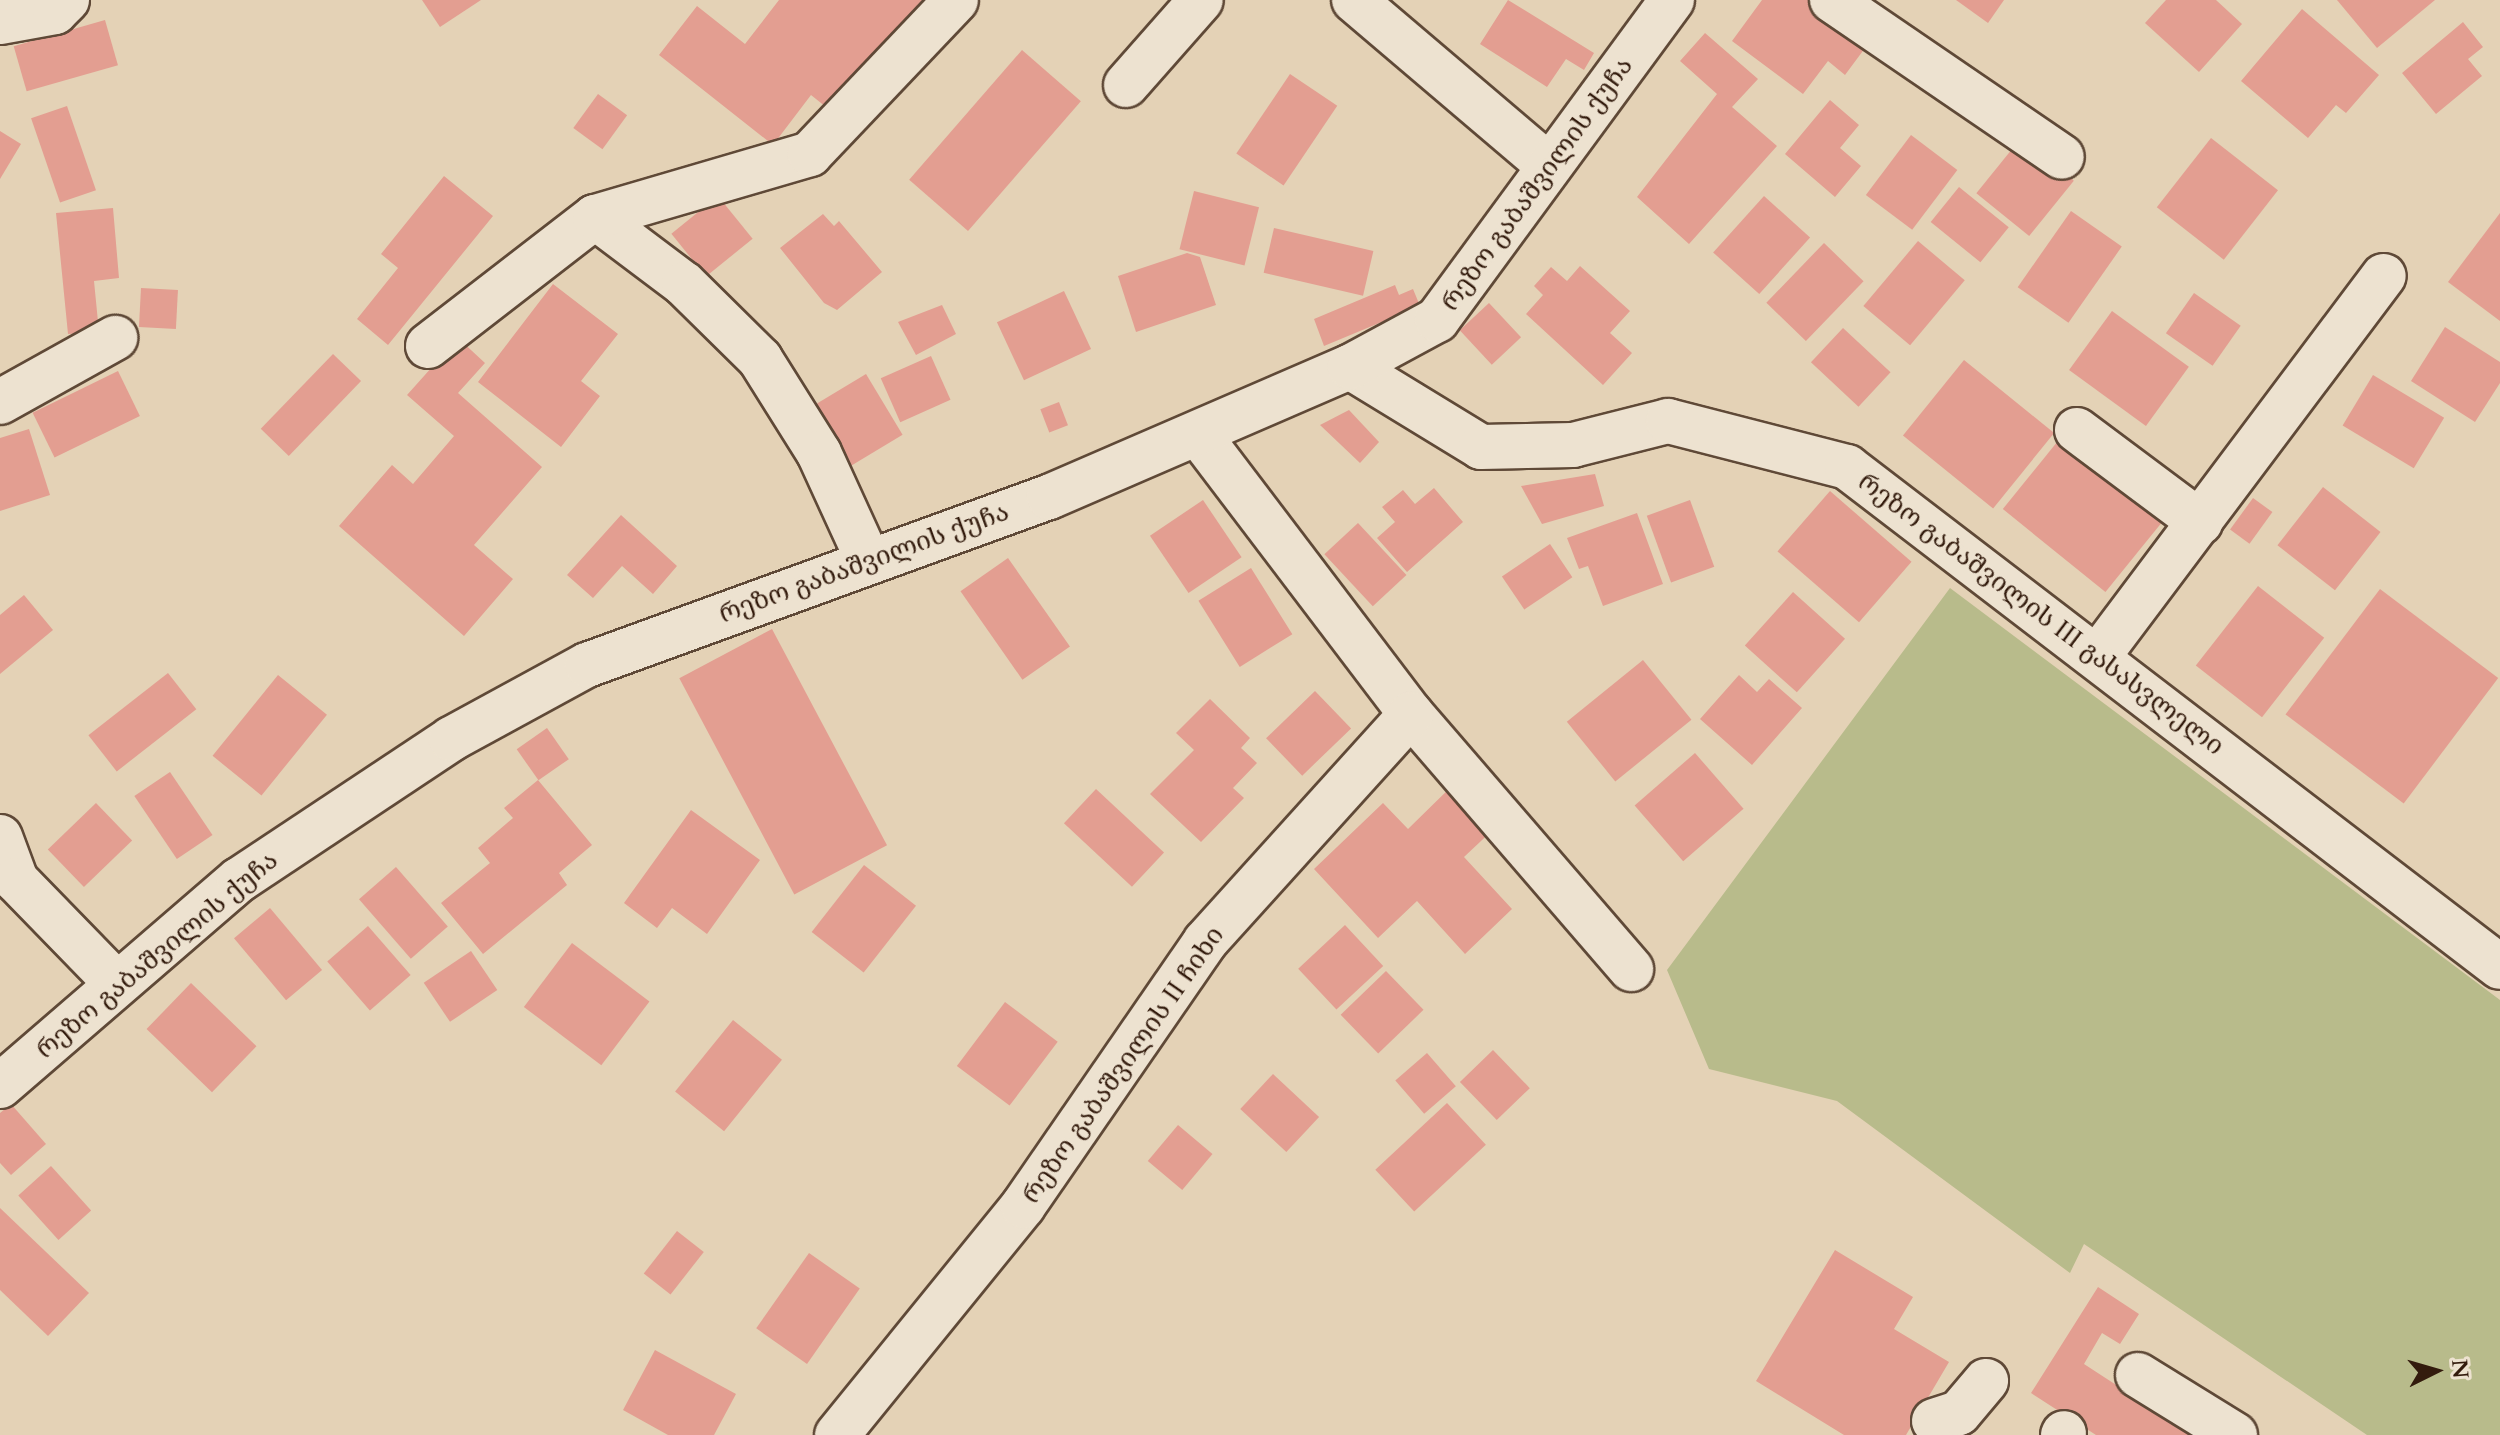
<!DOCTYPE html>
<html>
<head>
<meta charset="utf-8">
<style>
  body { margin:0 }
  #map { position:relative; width:2500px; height:1435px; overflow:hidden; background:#e4d2b6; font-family:Cardo,"Noto Serif Georgian",serif }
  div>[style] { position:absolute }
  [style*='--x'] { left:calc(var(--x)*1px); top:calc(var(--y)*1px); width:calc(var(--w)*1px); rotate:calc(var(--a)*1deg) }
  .green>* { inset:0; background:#b8bb8b }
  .building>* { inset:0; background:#e39e91; transform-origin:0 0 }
  .roads { filter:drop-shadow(2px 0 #5f4937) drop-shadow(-2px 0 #5f4937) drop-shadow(0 2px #5f4937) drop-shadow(0 -2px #5f4937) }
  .minor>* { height:44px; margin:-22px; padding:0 22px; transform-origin:22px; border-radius:22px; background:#ede2d0 }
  span { translate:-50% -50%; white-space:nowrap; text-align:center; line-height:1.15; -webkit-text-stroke:6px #ede2d0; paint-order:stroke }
  .street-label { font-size:26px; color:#331b0d }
  .north { position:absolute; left:2396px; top:1331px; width:80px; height:80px; -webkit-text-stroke:6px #ede2d0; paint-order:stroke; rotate:85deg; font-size:22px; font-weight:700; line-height:32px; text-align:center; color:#331b0d }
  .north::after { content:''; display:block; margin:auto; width:28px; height:36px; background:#331b0d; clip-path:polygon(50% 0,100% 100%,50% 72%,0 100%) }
</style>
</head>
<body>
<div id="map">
  <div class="green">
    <div style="clip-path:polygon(1950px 588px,2500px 1000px,2500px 1435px,2367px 1435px,2084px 1244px,2070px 1273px,1837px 1101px,1709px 1069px,1667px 970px)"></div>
  </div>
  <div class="building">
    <div style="clip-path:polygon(422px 0,481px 0,440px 27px)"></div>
    <div style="clip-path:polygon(779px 0,925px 0,836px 115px,811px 95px,773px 145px,659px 55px,697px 6px,745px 44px)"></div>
    <div style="clip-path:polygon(1508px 0,1594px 53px,1584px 70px,1566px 59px,1547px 87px,1480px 44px)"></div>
    <div style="clip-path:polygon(1762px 0,1810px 0,1868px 44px,1845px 75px,1828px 61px,1803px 94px,1732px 41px)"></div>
    <div style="clip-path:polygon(1956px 0,2004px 0,1988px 23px)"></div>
    <div style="clip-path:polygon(2166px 0,2216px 0,2242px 24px,2199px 72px,2145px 23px)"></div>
    <div style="clip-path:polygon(2337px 0,2435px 0,2377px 48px)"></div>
    <div style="clip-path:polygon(2302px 9px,2379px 75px,2346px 113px,2336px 105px,2308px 138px,2241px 81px)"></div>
    <div style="left:105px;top:20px;width:47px;height:95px;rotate:74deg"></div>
    <div style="clip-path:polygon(2463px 22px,2483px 47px,2468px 59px,2482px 76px,2436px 114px,2402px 73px)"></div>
    <div style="clip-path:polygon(1705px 33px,1758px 79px,1732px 107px,1777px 146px,1689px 244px,1637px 197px,1717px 94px,1680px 61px)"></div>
    <div style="left:1022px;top:50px;width:78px;height:172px;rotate:41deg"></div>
    <div style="left:1290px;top:74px;width:57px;height:96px;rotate:34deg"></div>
    <div style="left:598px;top:94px;width:36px;height:42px;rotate:36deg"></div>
    <div style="clip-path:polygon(1830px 100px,1859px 125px,1840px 148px,1861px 166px,1835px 197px,1785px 154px)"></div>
    <div style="left:67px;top:106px;width:89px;height:38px;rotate:71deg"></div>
    <div style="clip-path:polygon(0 131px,21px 144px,0 179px)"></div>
    <div style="left:1911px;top:135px;width:58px;height:75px;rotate:37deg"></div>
    <div style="left:2021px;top:138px;width:68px;height:71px;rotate:39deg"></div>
    <div style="left:2211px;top:138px;width:85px;height:88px;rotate:38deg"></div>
    <div style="clip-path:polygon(444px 176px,493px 216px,388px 345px,357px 319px,398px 268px,381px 254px)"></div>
    <div style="left:1959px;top:187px;width:64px;height:45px;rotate:39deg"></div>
    <div style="left:1194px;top:191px;width:67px;height:60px;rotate:14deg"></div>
    <div style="left:718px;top:196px;width:55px;height:60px;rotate:51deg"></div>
    <div style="left:1764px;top:196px;width:62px;height:76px;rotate:42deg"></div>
    <div style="clip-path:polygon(113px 208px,119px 278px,94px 281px,99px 332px,68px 334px,56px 213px)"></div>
    <div style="left:2071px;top:211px;width:62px;height:93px;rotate:35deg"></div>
    <div style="clip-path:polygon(2500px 213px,2500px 321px,2448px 282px)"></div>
    <div style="clip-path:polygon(823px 214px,834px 226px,839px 221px,882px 272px,837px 310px,824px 303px,780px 248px)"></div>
    <div style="left:1274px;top:228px;width:102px;height:46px;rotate:13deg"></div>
    <div style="left:1918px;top:241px;width:61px;height:85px;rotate:40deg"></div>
    <div style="left:1824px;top:243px;width:55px;height:83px;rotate:44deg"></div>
    <div style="clip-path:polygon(1187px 253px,1200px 257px,1216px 305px,1136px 332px,1118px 276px)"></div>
    <div style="clip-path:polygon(1580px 266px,1630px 311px,1610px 333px,1632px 353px,1603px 385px,1526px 314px,1543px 295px,1534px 286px,1551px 267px,1567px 281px)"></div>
    <div style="clip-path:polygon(553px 284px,618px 334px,581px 381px,600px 396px,561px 447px,478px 382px)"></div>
    <div style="clip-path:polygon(1395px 285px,1399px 295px,1413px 289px,1420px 306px,1324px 346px,1314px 319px)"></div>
    <div style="left:141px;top:288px;width:37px;height:39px;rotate:3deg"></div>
    <div style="left:1064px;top:291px;width:64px;height:74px;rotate:65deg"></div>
    <div style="left:2194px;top:293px;width:57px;height:49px;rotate:35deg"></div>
    <div style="left:1489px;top:303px;width:47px;height:40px;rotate:47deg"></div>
    <div style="clip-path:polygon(942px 305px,956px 334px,916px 355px,898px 322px)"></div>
    <div style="left:2112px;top:311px;width:95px;height:73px;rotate:36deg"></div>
    <div style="clip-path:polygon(2445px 327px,2500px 362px,2500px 383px,2475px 422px,2411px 381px)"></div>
    <div style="left:1843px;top:328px;width:65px;height:47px;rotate:43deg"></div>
    <div style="clip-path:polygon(458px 338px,485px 363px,458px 393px,542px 467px,474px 545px,513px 579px,464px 636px,339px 526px,392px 465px,413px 484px,454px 436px,407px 395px)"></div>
    <div style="left:333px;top:354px;width:39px;height:104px;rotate:44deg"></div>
    <div style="left:931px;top:356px;width:48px;height:55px;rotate:66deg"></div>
    <div style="left:1964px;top:360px;width:116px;height:97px;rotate:39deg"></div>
    <div style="left:118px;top:371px;width:50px;height:95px;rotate:64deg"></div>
    <div style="left:866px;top:374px;width:71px;height:62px;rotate:59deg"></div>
    <div style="left:2373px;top:375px;width:83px;height:59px;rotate:31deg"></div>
    <div style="left:1059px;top:402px;width:25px;height:20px;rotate:69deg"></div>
    <div style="clip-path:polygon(1349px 410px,1379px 442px,1360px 463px,1320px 425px)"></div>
    <div style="clip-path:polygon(29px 429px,50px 495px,0 511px,0 438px)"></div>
    <div style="left:2062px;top:436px;width:132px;height:94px;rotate:39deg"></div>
    <div style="clip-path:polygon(1595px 474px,1604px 506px,1542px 524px,1521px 486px)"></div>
    <div style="left:2323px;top:487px;width:73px;height:74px;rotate:38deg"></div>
    <div style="clip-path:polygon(1434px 488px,1463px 522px,1407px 572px,1377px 538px,1395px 522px,1382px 507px,1403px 490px,1415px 504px)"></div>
    <div style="left:1830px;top:491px;width:108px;height:80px;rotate:41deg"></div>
    <div style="left:2253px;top:498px;width:24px;height:39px;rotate:36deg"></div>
    <div style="left:1203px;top:500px;width:69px;height:64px;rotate:56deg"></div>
    <div style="left:1690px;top:500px;width:71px;height:46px;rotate:70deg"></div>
    <div style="clip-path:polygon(1637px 513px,1663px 584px,1603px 606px,1588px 566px,1579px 569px,1567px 538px)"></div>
    <div style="clip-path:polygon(621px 515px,677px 566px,653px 594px,622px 566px,593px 598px,567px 575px)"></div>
    <div style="left:1358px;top:523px;width:71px;height:46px;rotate:47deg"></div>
    <div style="left:1550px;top:544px;width:40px;height:58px;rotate:56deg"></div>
    <div style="left:1008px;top:558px;width:108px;height:58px;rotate:55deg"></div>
    <div style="left:1251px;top:568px;width:78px;height:62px;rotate:58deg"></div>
    <div style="left:2258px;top:586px;width:84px;height:101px;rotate:38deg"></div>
    <div style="left:2380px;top:589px;width:148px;height:157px;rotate:37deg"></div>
    <div style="left:1793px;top:592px;width:70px;height:72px;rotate:42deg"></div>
    <div style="clip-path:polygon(24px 595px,53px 630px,0 674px,0 615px)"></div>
    <div style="left:772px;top:629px;width:245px;height:105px;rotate:62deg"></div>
    <div style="left:1643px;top:660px;width:77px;height:98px;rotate:51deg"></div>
    <div style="left:168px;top:673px;width:46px;height:101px;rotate:52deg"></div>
    <div style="left:278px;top:675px;width:63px;height:104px;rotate:39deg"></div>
    <div style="clip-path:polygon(1739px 675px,1757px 692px,1769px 679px,1802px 708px,1752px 765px,1700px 719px)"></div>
    <div style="left:1315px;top:691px;width:52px;height:68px;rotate:46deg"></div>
    <div style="clip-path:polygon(1210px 699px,1250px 738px,1241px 748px,1257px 763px,1233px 788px,1244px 798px,1201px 842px,1150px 794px,1194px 750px,1176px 733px)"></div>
    <div style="left:547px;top:728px;width:38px;height:37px;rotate:55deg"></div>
    <div style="left:1695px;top:753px;width:74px;height:80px;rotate:49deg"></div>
    <div style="left:170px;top:772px;width:76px;height:43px;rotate:56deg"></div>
    <div style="clip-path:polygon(538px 780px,592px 845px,559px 873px,567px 885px,483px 954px,441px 903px,490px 863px,478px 848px,513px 818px,504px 808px)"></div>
    <div style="clip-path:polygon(1457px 781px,1498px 825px,1464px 857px,1512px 909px,1465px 954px,1417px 901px,1378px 938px,1314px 869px,1383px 803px,1408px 829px)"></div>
    <div style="left:1096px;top:789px;width:93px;height:47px;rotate:43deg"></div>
    <div style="left:96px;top:803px;width:52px;height:67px;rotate:46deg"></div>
    <div style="clip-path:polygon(691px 810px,760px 860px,707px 934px,672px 908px,657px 928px,624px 903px)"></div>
    <div style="left:864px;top:865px;width:66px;height:85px;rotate:38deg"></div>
    <div style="left:396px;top:867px;width:79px;height:49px;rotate:49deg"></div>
    <div style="left:270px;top:908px;width:81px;height:47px;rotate:50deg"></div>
    <div style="left:1345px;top:925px;width:56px;height:64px;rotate:47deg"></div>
    <div style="left:368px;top:926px;width:65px;height:54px;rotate:49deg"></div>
    <div style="left:572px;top:943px;width:97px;height:80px;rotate:37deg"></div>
    <div style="left:471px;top:951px;width:47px;height:57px;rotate:56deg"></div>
    <div style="left:1386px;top:971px;width:54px;height:63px;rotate:46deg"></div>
    <div style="left:191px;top:983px;width:91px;height:64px;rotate:44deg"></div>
    <div style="left:1005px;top:1002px;width:66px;height:80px;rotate:37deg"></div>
    <div style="left:733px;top:1020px;width:63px;height:92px;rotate:39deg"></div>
    <div style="left:1493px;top:1050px;width:53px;height:46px;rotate:46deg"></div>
    <div style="left:1427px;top:1053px;width:44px;height:42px;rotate:49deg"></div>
    <div style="left:1273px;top:1074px;width:63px;height:48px;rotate:43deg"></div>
    <div style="left:1447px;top:1103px;width:57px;height:98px;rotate:47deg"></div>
    <div style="clip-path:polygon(11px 1104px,46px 1144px,11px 1175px,0 1163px,0 1113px)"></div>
    <div style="left:1178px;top:1125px;width:45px;height:47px;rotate:40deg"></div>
    <div style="left:51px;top:1166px;width:60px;height:44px;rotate:48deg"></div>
    <div style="clip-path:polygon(0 1208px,89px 1293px,48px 1336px,0 1290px)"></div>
    <div style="left:677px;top:1231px;width:34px;height:54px;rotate:38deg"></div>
    <div style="clip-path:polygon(1835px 1250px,1913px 1297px,1894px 1329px,1949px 1362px,1906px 1435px,1844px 1435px,1756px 1381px)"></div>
    <div style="left:809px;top:1253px;width:62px;height:92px;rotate:35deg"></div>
    <div style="clip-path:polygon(2098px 1287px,2139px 1314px,2120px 1344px,2102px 1333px,2084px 1364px,2193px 1435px,2096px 1435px,2031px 1393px)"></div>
    <div style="clip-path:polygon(655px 1350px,736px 1394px,714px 1435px,668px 1435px,623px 1410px)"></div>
  </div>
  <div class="roads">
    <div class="minor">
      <div style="--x:1354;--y:0;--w:255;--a:40.4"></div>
      <div style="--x:1832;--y:0;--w:278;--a:34.3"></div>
      <div style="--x:0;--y:22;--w:56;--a:-10.3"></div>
      <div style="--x:55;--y:12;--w:17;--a:-45"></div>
      <div style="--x:1126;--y:85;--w:113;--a:-48.6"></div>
      <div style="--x:595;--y:217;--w:111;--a:37"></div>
      <div style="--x:684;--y:284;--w:107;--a:44.6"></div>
      <div style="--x:760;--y:359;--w:111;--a:57.9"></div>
      <div style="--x:819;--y:453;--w:118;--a:65.4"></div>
      <div style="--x:428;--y:346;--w:211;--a:-37.7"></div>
      <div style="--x:595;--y:217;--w:224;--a:-16.3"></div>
      <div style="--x:810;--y:154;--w:212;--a:-46.5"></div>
      <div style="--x:1350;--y:367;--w:153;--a:31.4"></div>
      <div style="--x:1481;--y:447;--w:92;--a:-1.2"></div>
      <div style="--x:1573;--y:445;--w:98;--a:-14.2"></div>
      <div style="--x:1668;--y:421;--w:185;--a:14.4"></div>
      <div style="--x:1847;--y:467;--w:822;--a:37.44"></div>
      <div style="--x:0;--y:402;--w:132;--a:-29.1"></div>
      <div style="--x:2077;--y:430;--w:154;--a:36.8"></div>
      <div style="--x:1199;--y:435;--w:350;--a:52.8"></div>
      <div style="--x:1411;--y:714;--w:337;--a:49.2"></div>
      <div style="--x:2099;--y:655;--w:474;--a:-53.1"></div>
      <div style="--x:0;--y:837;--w:46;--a:69.6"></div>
      <div style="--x:16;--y:880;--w:144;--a:45.8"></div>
      <div style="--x:0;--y:1086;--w:316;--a:-40.8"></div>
      <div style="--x:239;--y:880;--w:255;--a:-33.6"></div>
      <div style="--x:451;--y:739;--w:155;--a:-28.6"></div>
      <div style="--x:587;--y:665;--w:492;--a:-20"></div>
      <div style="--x:1049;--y:497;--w:328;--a:-23.4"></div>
      <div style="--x:1350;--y:367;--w:99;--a:-28.4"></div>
      <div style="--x:1437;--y:320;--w:397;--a:-53.7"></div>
      <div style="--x:2138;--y:1375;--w:114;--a:31.7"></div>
      <div style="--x:1934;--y:1421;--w:26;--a:-18"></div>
      <div style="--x:1959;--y:1413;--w:42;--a:-49.8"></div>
      <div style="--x:837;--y:1435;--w:295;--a:-50.9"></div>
      <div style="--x:1023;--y:1206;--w:321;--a:-55.4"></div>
      <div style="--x:1205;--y:942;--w:307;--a:-47.9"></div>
      <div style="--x:2063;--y:1435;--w:2;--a:-63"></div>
    </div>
  </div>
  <div class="street-label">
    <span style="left:1537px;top:184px;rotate:-54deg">რეზო გაბაშვილის ქუჩა</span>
    <span style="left:864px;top:563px;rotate:-20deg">რეზო გაბაშვილის ქუჩა</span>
    <span style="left:2041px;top:614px;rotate:37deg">რეზო გაბაშვილის III გასასვლელი</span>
    <span style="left:157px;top:955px;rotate:-40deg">რეზო გაბაშვილის ქუჩა</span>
    <span style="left:1123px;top:1065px;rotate:-55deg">რეზო გაბაშვილის II ჩიხი</span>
  </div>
  <div class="north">N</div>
</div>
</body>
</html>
